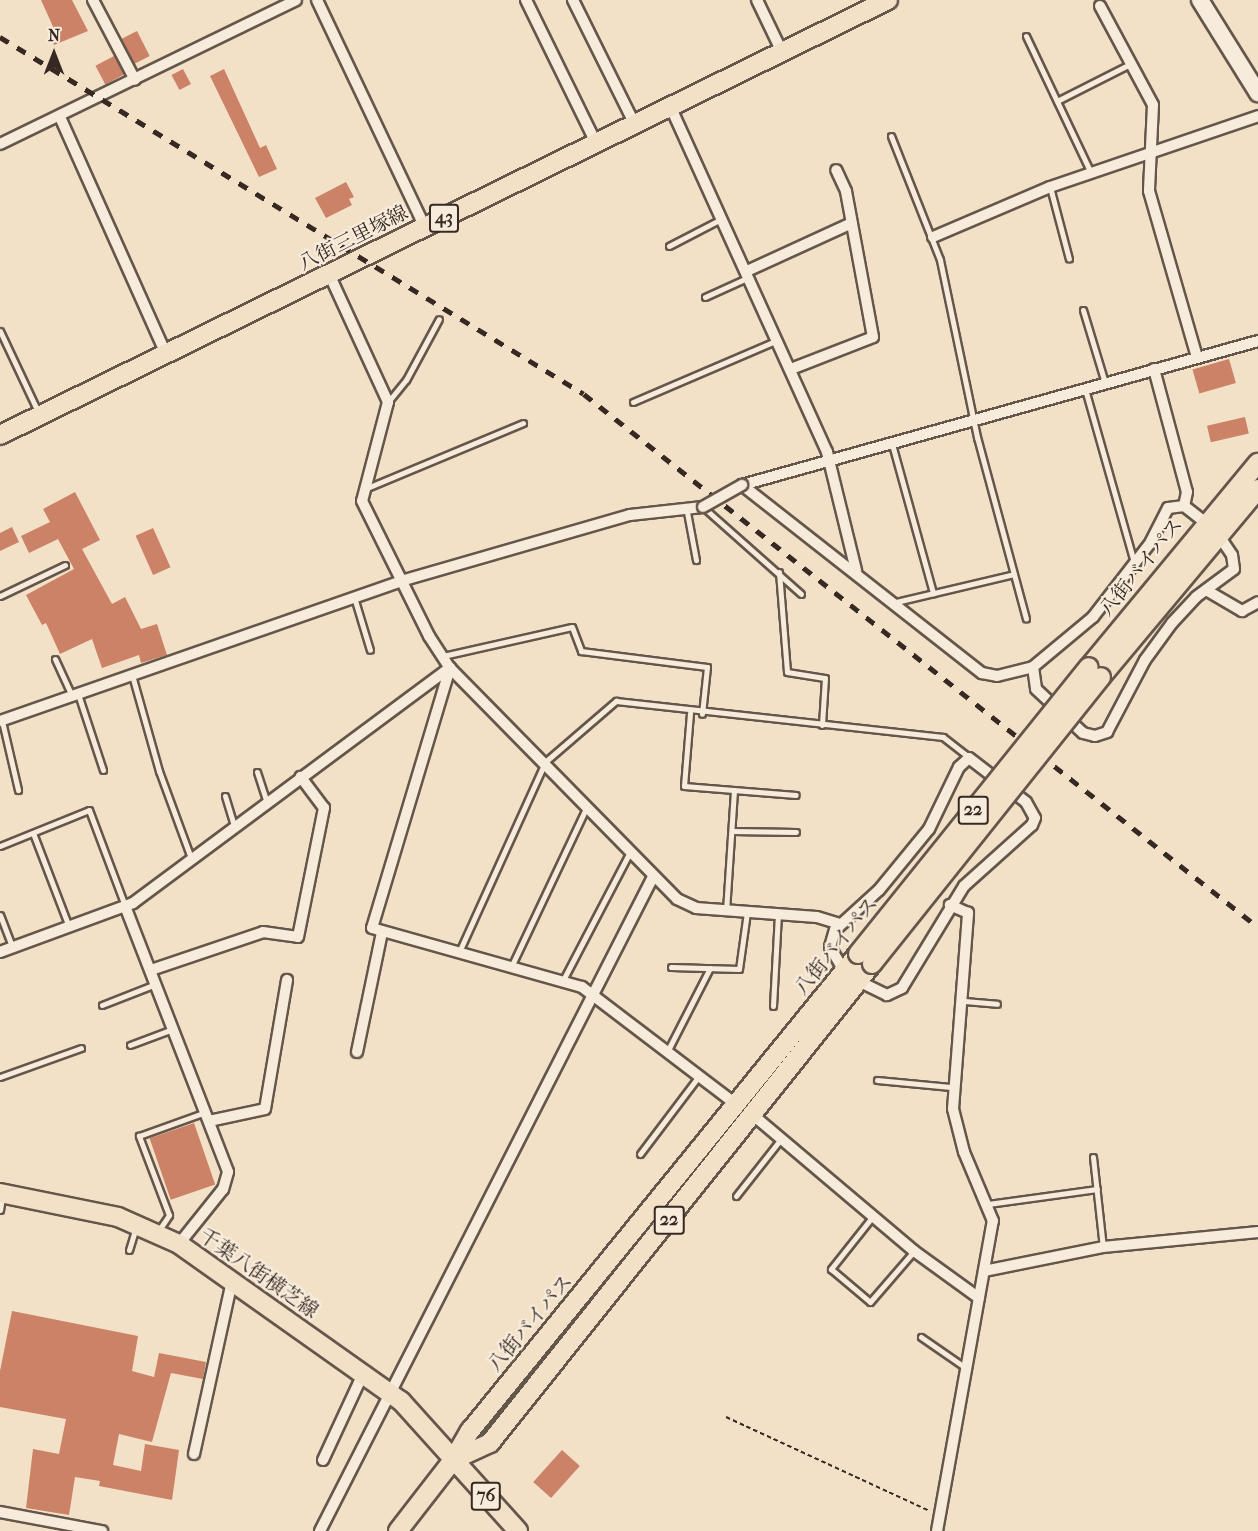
<!DOCTYPE html>
<html>
<head>
<meta charset="utf-8">
<style>
  body { margin:0 }
  #map { position:relative; width:1258px; height:1531px; overflow:hidden; background:#f2e1c7; font-family:"IM FELL French Canon","Noto Serif JP",serif }
  div>[style] { position:absolute }
  [style*='--x'] { left:calc(var(--x)*1px); top:calc(var(--y)*1px); width:calc(var(--w)*1px); rotate:calc(var(--a)*1deg) }
  .building>* { inset:0; background:#cb8267; transform-origin:0 0 }
  .path>* { height:2px; margin-top:-1px; transform-origin:0; background:repeating-linear-gradient(90deg,#362822 0 4.5px,transparent 0 7.5px) }
  .roads { filter:drop-shadow(2px 0 #65564b) drop-shadow(-2px 0 #65564b) drop-shadow(0 2px #65564b) drop-shadow(0 -2px #65564b) }
  .lane>* { height:5px; margin:-2.5px; padding:0 2.5px; transform-origin:2.5px; border-radius:2.5px; background:#f7ecdb }
  .street>* { height:10px; margin:-5px; padding:0 5px; transform-origin:5px; border-radius:5px; background:#f7ecdb }
  .secondary>* { height:16px; margin:-8px; padding:0 8px; transform-origin:8px; border-radius:8px; background:#f7ecdb }
  .primary>* { height:18px; margin:-9px; padding:0 9px; transform-origin:9px; border-radius:9px; background:#f2e1c7 }
  .rail>* { height:4.5px; margin-top:-2.25px; transform-origin:0; background:repeating-linear-gradient(90deg,#362822 0 10px,transparent 0 20px) }
  .bridges { filter:drop-shadow(2px 0 #65564b) drop-shadow(-2px 0 #65564b) drop-shadow(0 2px #65564b) drop-shadow(0 -2px #65564b) }
  .street-bridge>* { height:10px; margin:-5px; padding:0 5px; transform-origin:5px; border-radius:5px; background:#f7ecdb }
  .primary-bridge>* { height:18px; margin:-9px; padding:0 9px; transform-origin:9px; border-radius:9px; background:#f2e1c7 }
  span { translate:-50% -50%; white-space:nowrap; text-align:center; line-height:1.15; -webkit-text-stroke:4.5px #f7ecdb; paint-order:stroke }
  .shield-label span { padding:2px 4px; background:#f7ecdb; border:2px solid; border-radius:4px; -webkit-text-stroke-width:0 }
  .shield-label { font-size:18px; color:#362822; font-weight:700 }
  .street-label { font-size:20px; color:#362822 }
  .north { position:absolute; left:24px; top:24px; width:60px; height:60px; -webkit-text-stroke:4px #f7ecdb; paint-order:stroke; rotate:0deg; font-size:16px; font-weight:700; line-height:24px; text-align:center; color:#362822 }
  .north::after { content:''; display:block; margin:auto; width:21px; height:27px; background:#362822; clip-path:polygon(50% 0,100% 100%,50% 72%,0 100%) }
</style>
</head>
<body>
<div id="map">
  <div class="building">
    <div style="clip-path:polygon(41px 0,72px 0,88px 31px,54px 45px,49px 34px,55px 31px)"></div>
    <div style="left:137px;top:31px;width:28px;height:17px;rotate:63deg"></div>
    <div style="left:114px;top:56px;width:21px;height:21px;rotate:62deg"></div>
    <div style="left:183px;top:69px;width:17px;height:13px;rotate:62deg"></div>
    <div style="clip-path:polygon(224px 69px,260px 148px,266px 145px,277px 169px,259px 177px,210px 76px)"></div>
    <div style="clip-path:polygon(346px 182px,354px 197px,349px 199px,352px 205px,326px 218px,315px 198px)"></div>
    <div style="left:1229px;top:359px;width:25px;height:38px;rotate:74deg"></div>
    <div style="left:1245px;top:417px;width:17px;height:39px;rotate:77deg"></div>
    <div style="clip-path:polygon(75px 492px,100px 540px,82px 549px,112px 604px,125px 597px,141px 629px,157px 624px,167px 655px,141px 663px,139px 655px,102px 668px,92px 639px,60px 654px,46px 623px,42px 625px,26px 595px,74px 569px,58px 539px,29px 553px,21px 536px,50px 522px,43px 509px)"></div>
    <div style="clip-path:polygon(12px 527px,19px 542px,0 551px,0 533px)"></div>
    <div style="left:153px;top:528px;width:43px;height:19px;rotate:66deg"></div>
    <div style="left:194px;top:1123px;width:65px;height:47px;rotate:71deg"></div>
    <div style="clip-path:polygon(12px 1311px,138px 1336px,132px 1371px,154px 1377px,159px 1353px,206px 1362px,203px 1379px,171px 1373px,152px 1442px,119px 1434px,113px 1465px,141px 1471px,145px 1444px,179px 1450px,172px 1500px,99px 1486px,100px 1481px,75px 1477px,69px 1515px,26px 1508px,33px 1449px,59px 1454px,66px 1419px,0 1407px,0 1371px)"></div>
    <div style="left:562px;top:1450px;width:24px;height:43px;rotate:42deg"></div>
  </div>
  <div class="path">
    <div style="--x:726;--y:1417;--w:224;--a:24.8"></div>
  </div>
  <div class="roads">
    <div class="lane">
      <div style="--x:1026;--y:36;--w:152;--a:64.6"></div>
      <div style="--x:1057;--y:101;--w:82;--a:-26.9"></div>
      <div style="--x:891;--y:136;--w:133;--a:68.4"></div>
      <div style="--x:940;--y:260;--w:181;--a:78.2"></div>
      <div style="--x:977;--y:437;--w:188;--a:74.9"></div>
      <div style="--x:1050;--y:187;--w:74;--a:75.2"></div>
      <div style="--x:669;--y:246;--w:59;--a:-27.4"></div>
      <div style="--x:705;--y:297;--w:46;--a:-24.3"></div>
      <div style="--x:1083;--y:310;--w:76;--a:73.2"></div>
      <div style="--x:0;--y:331;--w:92;--a:64.8"></div>
      <div style="--x:1085;--y:389;--w:180;--a:74.2"></div>
      <div style="--x:388;--y:402;--w:28;--a:-51"></div>
      <div style="--x:406;--y:380;--w:69;--a:-61.6"></div>
      <div style="--x:633;--y:402;--w:158;--a:-23.2"></div>
      <div style="--x:892;--y:444;--w:155;--a:74.6"></div>
      <div style="--x:367;--y:488;--w:169;--a:-22.6"></div>
      <div style="--x:703;--y:507;--w:131;--a:41.6"></div>
      <div style="--x:687;--y:512;--w:49;--a:79.4"></div>
      <div style="--x:779;--y:572;--w:100;--a:85.4"></div>
      <div style="--x:787;--y:672;--w:38;--a:9"></div>
      <div style="--x:825;--y:678;--w:47;--a:93.7"></div>
      <div style="--x:0;--y:596;--w:72;--a:-25.5"></div>
      <div style="--x:354;--y:597;--w:55;--a:73.2"></div>
      <div style="--x:896;--y:602;--w:121;--a:-13.3"></div>
      <div style="--x:443;--y:656;--w:132;--a:-12.7"></div>
      <div style="--x:572;--y:627;--w:26;--a:69"></div>
      <div style="--x:581;--y:651;--w:127;--a:7.2"></div>
      <div style="--x:707;--y:667;--w:47;--a:96.1"></div>
      <div style="--x:55;--y:659;--w:41;--a:65.3"></div>
      <div style="--x:132;--y:675;--w:100;--a:74.3"></div>
      <div style="--x:159;--y:771;--w:93;--a:69.8"></div>
      <div style="--x:78;--y:694;--w:80;--a:71.8"></div>
      <div style="--x:690;--y:713;--w:73;--a:94.7"></div>
      <div style="--x:684;--y:786;--w:112;--a:4.6"></div>
      <div style="--x:2;--y:721;--w:71;--a:76.9"></div>
      <div style="--x:257;--y:772;--w:32;--a:72"></div>
      <div style="--x:225;--y:796;--w:31;--a:73"></div>
      <div style="--x:732;--y:831;--w:64;--a:0.9"></div>
      <div style="--x:33;--y:833;--w:101;--a:69"></div>
      <div style="--x:0;--y:846;--w:96;--a:-22"></div>
      <div style="--x:89;--y:810;--w:103;--a:69.4"></div>
      <div style="--x:726;--y:911;--w:121;--a:-86.2"></div>
      <div style="--x:0;--y:915;--w:34;--a:69"></div>
      <div style="--x:459;--y:952;--w:209;--a:-65.6"></div>
      <div style="--x:545;--y:762;--w:94;--a:-40.7"></div>
      <div style="--x:616;--y:701;--w:329;--a:6.3"></div>
      <div style="--x:943;--y:737;--w:33;--a:38"></div>
      <div style="--x:511;--y:967;--w:178;--a:-64.7"></div>
      <div style="--x:671;--y:967;--w:68;--a:1.7"></div>
      <div style="--x:739;--y:969;--w:58;--a:-82"></div>
      <div style="--x:562;--y:982;--w:147;--a:-62.4"></div>
      <div style="--x:964;--y:1001;--w:33;--a:5"></div>
      <div style="--x:102;--y:1005;--w:58;--a:-21.3"></div>
      <div style="--x:773;--y:1006;--w:91;--a:-86.9"></div>
      <div style="--x:130;--y:1045;--w:46;--a:-20.4"></div>
      <div style="--x:668;--y:1050;--w:92;--a:-62.9"></div>
      <div style="--x:0;--y:1077;--w:86;--a:-19.7"></div>
      <div style="--x:877;--y:1080;--w:74;--a:5.4"></div>
      <div style="--x:640;--y:1154;--w:98;--a:-52.9"></div>
      <div style="--x:1093;--y:1157;--w:91;--a:83.7"></div>
      <div style="--x:736;--y:1196;--w:71;--a:-51.8"></div>
      <div style="--x:988;--y:1204;--w:110;--a:-7.8"></div>
      <div style="--x:0;--y:1210;--w:12;--a:-81"></div>
      <div style="--x:873;--y:1216;--w:68;--a:128.4"></div>
      <div style="--x:831;--y:1269;--w:51;--a:40.2"></div>
      <div style="--x:870;--y:1302;--w:67;--a:-49.2"></div>
      <div style="--x:159;--y:1230;--w:18;--a:-56"></div>
      <div style="--x:169;--y:1215;--w:85;--a:-110.8"></div>
      <div style="--x:139;--y:1136;--w:65;--a:-19.8"></div>
      <div style="--x:129;--y:1250;--w:24;--a:-73"></div>
      <div style="--x:921;--y:1337;--w:55;--a:34.6"></div>
    </div>
    <div class="street">
      <div style="--x:93;--y:0;--w:90;--a:62.3"></div>
      <div style="--x:317;--y:0;--w:251;--a:64.6"></div>
      <div style="--x:526;--y:0;--w:159;--a:63.9"></div>
      <div style="--x:573;--y:0;--w:140;--a:63.6"></div>
      <div style="--x:757;--y:0;--w:58;--a:64.3"></div>
      <div style="--x:1100;--y:6;--w:112;--a:61.8"></div>
      <div style="--x:1153;--y:105;--w:86;--a:92.7"></div>
      <div style="--x:1149;--y:191;--w:173;--a:73.9"></div>
      <div style="--x:671;--y:108;--w:378;--a:65.6"></div>
      <div style="--x:827;--y:452;--w:122;--a:76.2"></div>
      <div style="--x:60;--y:117;--w:262;--a:65.9"></div>
      <div style="--x:0;--y:144;--w:329;--a:-25.9"></div>
      <div style="--x:933;--y:237;--w:127;--a:-23.1"></div>
      <div style="--x:1050;--y:187;--w:220;--a:-18.8"></div>
      <div style="--x:747;--y:271;--w:115;--a:-24.6"></div>
      <div style="--x:330;--y:276;--w:139;--a:65.3"></div>
      <div style="--x:388;--y:402;--w:102;--a:104.7"></div>
      <div style="--x:362;--y:501;--w:151;--a:63.6"></div>
      <div style="--x:429;--y:636;--w:38;--a:57"></div>
      <div style="--x:450;--y:668;--w:324;--a:45.5"></div>
      <div style="--x:677;--y:899;--w:21;--a:25"></div>
      <div style="--x:696;--y:908;--w:121;--a:4.3"></div>
      <div style="--x:817;--y:917;--w:24;--a:17"></div>
      <div style="--x:791;--y:369;--w:88;--a:-21.3"></div>
      <div style="--x:873;--y:337;--w:148;--a:-100.5"></div>
      <div style="--x:846;--y:191;--w:23;--a:-115"></div>
      <div style="--x:1154;--y:369;--w:127;--a:75"></div>
      <div style="--x:1187;--y:492;--w:14;--a:102"></div>
      <div style="--x:742;--y:485;--w:536;--a:-15.59"></div>
      <div style="--x:742;--y:485;--w:305;--a:38.1"></div>
      <div style="--x:982;--y:673;--w:15;--a:11"></div>
      <div style="--x:997;--y:676;--w:37;--a:-14"></div>
      <div style="--x:1206;--y:523;--w:28;--a:-142"></div>
      <div style="--x:1184;--y:506;--w:16;--a:173"></div>
      <div style="--x:1168;--y:508;--w:38;--a:117"></div>
      <div style="--x:1151;--y:542;--w:95;--a:127.7"></div>
      <div style="--x:1093;--y:617;--w:78;--a:140.2"></div>
      <div style="--x:1033;--y:667;--w:22;--a:82"></div>
      <div style="--x:1036;--y:689;--w:64;--a:43.1"></div>
      <div style="--x:1083;--y:733;--w:12;--a:14"></div>
      <div style="--x:1095;--y:736;--w:13;--a:-18"></div>
      <div style="--x:1107;--y:732;--w:81;--a:-62.2"></div>
      <div style="--x:1145;--y:660;--w:46;--a:-53.9"></div>
      <div style="--x:1172;--y:623;--w:35;--a:-47"></div>
      <div style="--x:1196;--y:597;--w:47;--a:-36.4"></div>
      <div style="--x:1234;--y:569;--w:14;--a:-98"></div>
      <div style="--x:1232;--y:555;--w:25;--a:-124"></div>
      <div style="--x:1206;--y:590;--w:42;--a:30.3"></div>
      <div style="--x:1242;--y:611;--w:18;--a:-29"></div>
      <div style="--x:450;--y:668;--w:271;--a:106.7"></div>
      <div style="--x:372;--y:928;--w:218;--a:15.7"></div>
      <div style="--x:582;--y:987;--w:196;--a:37.3"></div>
      <div style="--x:0;--y:721;--w:425;--a:-19.2"></div>
      <div style="--x:401;--y:581;--w:238;--a:-16.1"></div>
      <div style="--x:630;--y:515;--w:73;--a:-6.3"></div>
      <div style="--x:125;--y:906;--w:285;--a:68.8"></div>
      <div style="--x:228;--y:1172;--w:18;--a:106"></div>
      <div style="--x:223;--y:1189;--w:70;--a:128.7"></div>
      <div style="--x:0;--y:952;--w:142;--a:-20.2"></div>
      <div style="--x:133;--y:903;--w:395;--a:-36.6"></div>
      <div style="--x:151;--y:970;--w:118;--a:-18.7"></div>
      <div style="--x:263;--y:932;--w:35;--a:8"></div>
      <div style="--x:298;--y:937;--w:132;--a:-78.6"></div>
      <div style="--x:324;--y:808;--w:39;--a:-127"></div>
      <div style="--x:844;--y:971;--w:28;--a:-120"></div>
      <div style="--x:830;--y:947;--w:18;--a:-74"></div>
      <div style="--x:835;--y:930;--w:59;--a:-42.3"></div>
      <div style="--x:879;--y:890;--w:79;--a:-50.7"></div>
      <div style="--x:929;--y:829;--w:69;--a:-64.2"></div>
      <div style="--x:959;--y:767;--w:13;--a:-42"></div>
      <div style="--x:969;--y:758;--w:72;--a:37.7"></div>
      <div style="--x:1026;--y:802;--w:18;--a:61"></div>
      <div style="--x:1035;--y:818;--w:8;--a:113"></div>
      <div style="--x:1032;--y:825;--w:91;--a:138.1"></div>
      <div style="--x:964;--y:886;--w:119;--a:121.3"></div>
      <div style="--x:902;--y:988;--w:17;--a:155"></div>
      <div style="--x:887;--y:995;--w:32;--a:-154"></div>
      <div style="--x:357;--y:1052;--w:123;--a:-78.2"></div>
      <div style="--x:753;--y:1115;--w:211;--a:40.2"></div>
      <div style="--x:914;--y:1251;--w:80;--a:35.9"></div>
      <div style="--x:209;--y:1121;--w:57;--a:-12.1"></div>
      <div style="--x:265;--y:1109;--w:131;--a:-80.3"></div>
      <div style="--x:984;--y:1271;--w:121;--a:-11.4"></div>
      <div style="--x:1103;--y:1247;--w:156;--a:-5.5"></div>
      <div style="--x:194;--y:1454;--w:177;--a:-77.6"></div>
      <div style="--x:323;--y:1460;--w:95;--a:-65.1"></div>
      <div style="--x:0;--y:1512;--w:104;--a:10.6"></div>
      <div style="--x:320;--y:1531;--w:734;--a:-63.02"></div>
      <div style="--x:937;--y:1531;--w:315;--a:-79.8"></div>
      <div style="--x:993;--y:1221;--w:75;--a:-112.8"></div>
      <div style="--x:964;--y:1152;--w:44;--a:-104.3"></div>
      <div style="--x:953;--y:1109;--w:197;--a:-85.6"></div>
      <div style="--x:968;--y:913;--w:20;--a:-156"></div>
    </div>
    <div class="secondary">
      <div style="--x:1200;--y:0;--w:110;--a:58.1"></div>
    </div>
    <div class="primary">
      <div style="--x:0;--y:435;--w:989;--a:-26.1"></div>
      <div style="--x:1089;--y:667;--w:265;--a:-50.4"></div>
      <div style="--x:1101;--y:677;--w:245;--a:-50.1"></div>
      <div style="--x:0;--y:1193;--w:120;--a:11.5"></div>
      <div style="--x:118;--y:1217;--w:67;--a:23.9"></div>
      <div style="--x:179;--y:1244;--w:272;--a:35.3"></div>
      <div style="--x:401;--y:1401;--w:175;--a:48"></div>
      <div style="--x:453;--y:1460;--w:41;--a:-24.7"></div>
      <div style="--x:490;--y:1443;--w:613;--a:-51.43"></div>
      <div style="--x:398;--y:1531;--w:90;--a:-52.2"></div>
      <div style="--x:453;--y:1460;--w:34;--a:-60"></div>
      <div style="--x:470;--y:1431;--w:615;--a:-50.87"></div>
    </div>
  </div>
  <div class="rail">
    <div style="--x:0;--y:37;--w:684;--a:31.44"></div>
    <div style="--x:584;--y:394;--w:859;--a:38.34"></div>
  </div>
  <div class="bridges">
    <div class="street-bridge">
      <div style="--x:703;--y:507;--w:45;--a:-29.4"></div>
    </div>
    <div class="primary-bridge">
      <div style="--x:858;--y:954;--w:368;--a:-51.2"></div>
      <div style="--x:872;--y:964;--w:367;--a:-51.4"></div>
    </div>
  </div>
  <div class="shield-label">
    <span style="left:444px;top:218px">43</span>
    <span style="left:973px;top:810px">22</span>
    <span style="left:669px;top:1220px">22</span>
    <span style="left:486px;top:1496px">76</span>
  </div>
  <div class="street-label">
    <span style="left:353px;top:238px;rotate:-27deg">八街三里塚線</span>
    <span style="left:1141px;top:567px;rotate:-51deg">八街バイパス</span>
    <span style="left:836px;top:946px;rotate:-51deg">八街バイパス</span>
    <span style="left:259px;top:1273px;rotate:35deg">千葉八街横芝線</span>
    <span style="left:530px;top:1323px;rotate:-50deg">八街バイパス</span>
  </div>
  <div class="north">N</div>
</div>
</body>
</html>
